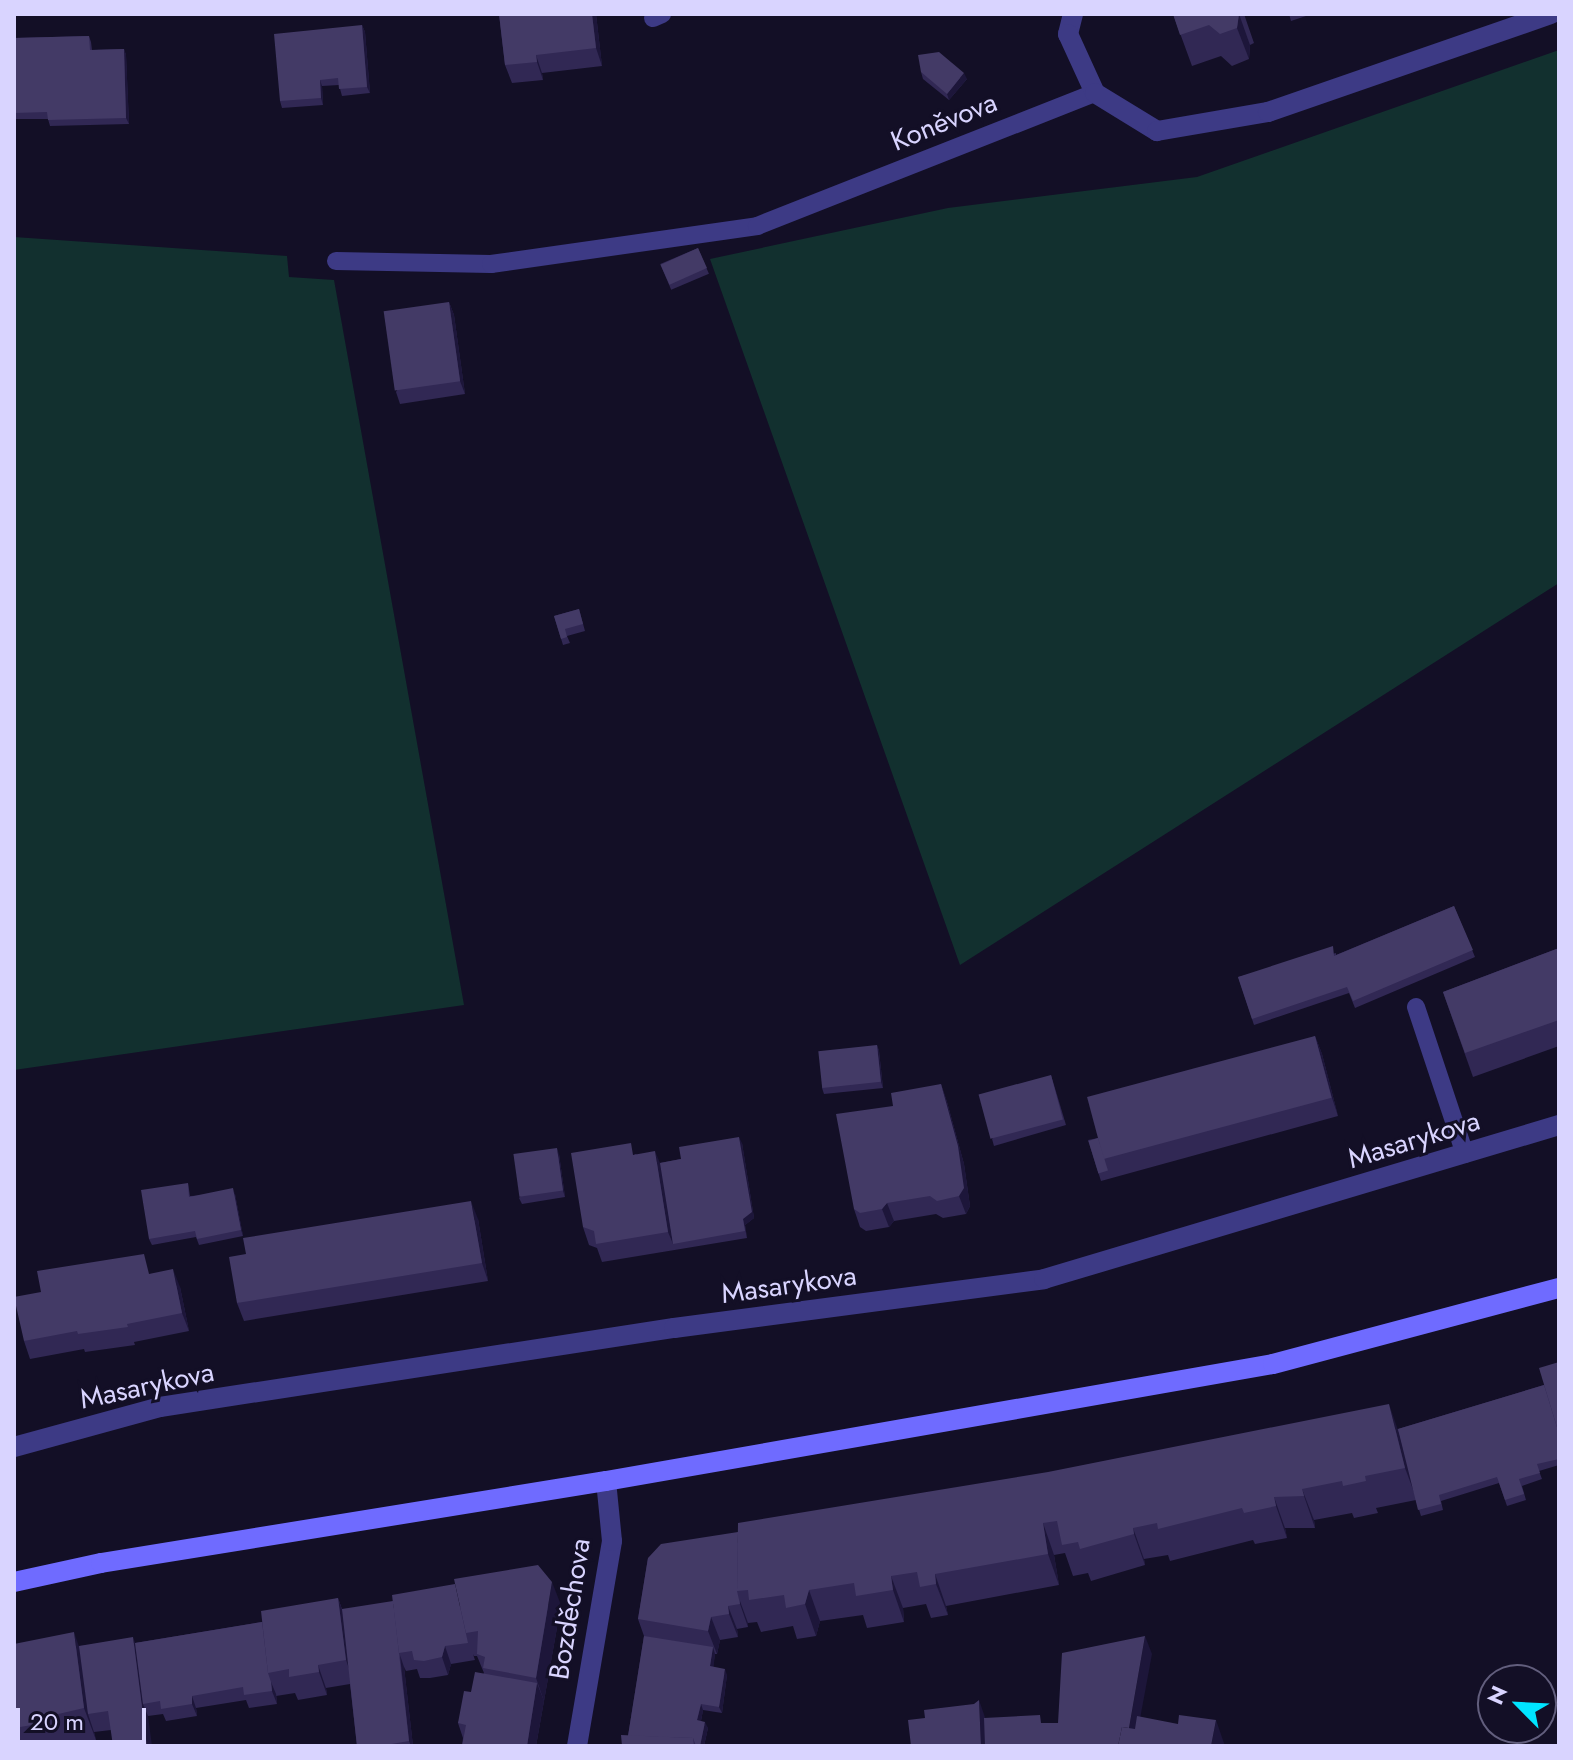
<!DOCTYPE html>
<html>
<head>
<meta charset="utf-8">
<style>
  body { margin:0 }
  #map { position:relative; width:1573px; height:1760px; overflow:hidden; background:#130f26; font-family:Jost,sans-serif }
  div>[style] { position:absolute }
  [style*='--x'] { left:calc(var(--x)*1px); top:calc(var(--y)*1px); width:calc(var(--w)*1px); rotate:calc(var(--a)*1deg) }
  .green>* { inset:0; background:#12302f }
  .lane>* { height:18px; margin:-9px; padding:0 9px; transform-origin:9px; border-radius:9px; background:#3d3a85 }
  .street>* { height:20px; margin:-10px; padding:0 10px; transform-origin:10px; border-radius:10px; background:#3d3a85 }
  .secondary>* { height:20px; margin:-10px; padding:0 10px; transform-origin:10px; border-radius:10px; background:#6f6bff }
  .wall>* { inset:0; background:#312854; transform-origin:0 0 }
  .shaded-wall>* { inset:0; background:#1d163a }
  .building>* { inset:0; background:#433a66; transform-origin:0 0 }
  span { translate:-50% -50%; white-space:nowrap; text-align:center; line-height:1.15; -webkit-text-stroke:6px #130f26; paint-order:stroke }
  .street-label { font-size:28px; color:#d9d4ff }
  .frame { position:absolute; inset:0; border:16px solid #d9d4ff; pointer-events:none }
  .north { position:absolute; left:1477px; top:1664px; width:80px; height:80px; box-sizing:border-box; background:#130f26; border:2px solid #625e7d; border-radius:50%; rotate:294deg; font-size:22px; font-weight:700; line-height:32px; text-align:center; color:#d9d4ff }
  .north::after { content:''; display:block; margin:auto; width:28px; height:36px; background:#00e5ff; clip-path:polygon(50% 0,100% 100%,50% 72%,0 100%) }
  .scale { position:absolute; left:16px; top:1708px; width:130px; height:36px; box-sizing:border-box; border:4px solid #d9d4ff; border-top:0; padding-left:10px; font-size:24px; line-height:28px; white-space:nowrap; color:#d9d4ff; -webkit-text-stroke:6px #130f26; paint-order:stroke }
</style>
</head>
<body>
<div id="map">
  <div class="green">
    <div style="clip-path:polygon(1559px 50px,1559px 583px,960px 965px,710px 259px,948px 208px,1197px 177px)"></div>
    <div style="clip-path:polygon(14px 237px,287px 256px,289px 277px,334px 280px,464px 1005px,14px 1070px)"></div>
  </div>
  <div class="lane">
    <div style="--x:653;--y:18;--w:10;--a:-24"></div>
    <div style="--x:336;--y:261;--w:155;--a:1.1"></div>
    <div style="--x:491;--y:264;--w:269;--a:-8.1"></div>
    <div style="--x:757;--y:226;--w:363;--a:-21.5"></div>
    <div style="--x:1416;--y:1007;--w:155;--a:71.6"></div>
  </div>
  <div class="street">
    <div style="--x:1073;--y:14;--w:21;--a:104"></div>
    <div style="--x:1068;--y:34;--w:65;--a:65.4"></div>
    <div style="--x:1095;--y:93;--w:73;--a:31.5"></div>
    <div style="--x:1157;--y:131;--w:113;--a:-9.7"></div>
    <div style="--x:1268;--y:112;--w:299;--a:-19.1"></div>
    <div style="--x:14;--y:1447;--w:151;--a:-15.3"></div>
    <div style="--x:160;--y:1407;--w:520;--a:-8.74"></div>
    <div style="--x:674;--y:1328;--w:373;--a:-7.5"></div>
    <div style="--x:1044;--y:1279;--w:538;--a:-16.65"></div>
    <div style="--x:577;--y:1746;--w:208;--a:-80.3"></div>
    <div style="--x:612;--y:1541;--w:60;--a:-95.7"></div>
  </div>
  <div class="secondary">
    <div style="--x:14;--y:1582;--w:89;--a:-12.3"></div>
    <div style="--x:101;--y:1563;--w:512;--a:-9.22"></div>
    <div style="--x:606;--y:1481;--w:677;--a:-9.95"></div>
    <div style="--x:1273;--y:1364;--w:296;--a:-14.9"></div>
  </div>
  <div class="wall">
    <div style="clip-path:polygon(499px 14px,596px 14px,602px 66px,542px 73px,543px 80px,512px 83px,505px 65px)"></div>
    <div style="clip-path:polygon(1173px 14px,1244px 14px,1254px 43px,1250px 45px,1249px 59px,1232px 66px,1221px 56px,1192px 66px)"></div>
    <div style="clip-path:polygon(1289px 14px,1312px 14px,1291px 21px)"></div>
    <div style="clip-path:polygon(362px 25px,365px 32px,370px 93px,342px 96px,339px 85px,322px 86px,323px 105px,282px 108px,280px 101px)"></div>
    <div style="clip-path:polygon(89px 36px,91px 42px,92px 50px,124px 49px,126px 55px,129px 124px,50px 126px,48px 119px,14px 119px,14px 38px)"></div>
    <div style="clip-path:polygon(921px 72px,967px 79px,949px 100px,923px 79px)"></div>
    <div style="left:698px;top:248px;width:28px;height:41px;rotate:67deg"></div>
    <div style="clip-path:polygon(449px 302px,454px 315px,465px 394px,400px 404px,396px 392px)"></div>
    <div style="clip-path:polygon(579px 609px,585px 631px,567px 636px,570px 643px,563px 645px,554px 616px)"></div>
    <div style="clip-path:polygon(1454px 906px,1475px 957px,1355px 1008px,1349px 993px,1254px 1025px,1238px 977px,1336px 953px,1336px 955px)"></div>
    <div style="clip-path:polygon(1559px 948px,1559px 1046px,1473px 1077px,1443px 992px)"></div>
    <div style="clip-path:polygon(1315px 1036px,1322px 1054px,1338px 1116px,1101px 1181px,1088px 1140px,1098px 1138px)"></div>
    <div style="clip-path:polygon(877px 1045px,879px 1051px,883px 1088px,824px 1094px,822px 1088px)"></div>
    <div style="clip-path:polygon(1051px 1075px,1066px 1125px,994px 1146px,992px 1139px)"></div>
    <div style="clip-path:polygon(941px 1084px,947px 1102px,964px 1164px,970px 1206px,966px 1214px,943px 1218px,936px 1214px,894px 1221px,889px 1227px,866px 1231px,860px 1227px,854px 1209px,893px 1106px)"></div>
    <div style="clip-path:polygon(742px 1143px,754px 1218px,745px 1225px,747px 1238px,602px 1262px,597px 1248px,589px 1245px,583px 1227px,635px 1154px,660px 1163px,681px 1159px)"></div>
    <div style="clip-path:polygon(559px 1154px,565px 1197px,522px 1204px,519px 1198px)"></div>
    <div style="clip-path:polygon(188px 1183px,190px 1196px,235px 1194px,243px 1236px,199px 1245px,196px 1237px,152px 1245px,149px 1239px)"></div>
    <div style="clip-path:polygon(478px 1219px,488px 1281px,244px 1321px,237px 1303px)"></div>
    <div style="clip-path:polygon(151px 1274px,180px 1287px,189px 1331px,134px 1342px,135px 1345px,85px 1352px,84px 1349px,30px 1359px,24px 1341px)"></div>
    <div style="clip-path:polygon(1559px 1362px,1559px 1465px,1539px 1471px,1542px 1479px,1522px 1486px,1526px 1500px,1507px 1506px,1499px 1483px,1441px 1501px,1443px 1510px,1421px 1516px,1416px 1500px,1376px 1508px,1378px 1513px,1354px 1518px,1352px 1513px,1314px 1520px,1315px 1528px,1285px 1528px,1287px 1538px,1255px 1544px,1253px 1540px,1170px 1561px,1168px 1555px,1144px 1559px,1145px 1565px,1091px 1581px,1088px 1573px,1073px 1576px,1065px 1553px,1054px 1555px,1059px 1585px,946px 1606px,948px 1615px,931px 1618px,926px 1604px,903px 1608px,904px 1622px,867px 1628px,863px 1615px,820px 1621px,816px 1636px,797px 1639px,793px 1626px,761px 1632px,757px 1622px,748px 1623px,748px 1627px,737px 1629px,738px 1637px,720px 1640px,717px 1654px,715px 1654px,713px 1667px,727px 1675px,722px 1713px,703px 1710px,701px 1721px,708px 1728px,704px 1746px,622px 1746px,628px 1736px,644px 1636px,638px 1619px,648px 1558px,1398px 1429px,1544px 1385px)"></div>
    <div style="clip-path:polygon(338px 1598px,342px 1609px,561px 1605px,536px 1746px,462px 1746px,463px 1738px,458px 1723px,471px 1692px,484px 1673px,477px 1656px,474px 1656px,473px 1654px,475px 1660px,451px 1664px,448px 1675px,430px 1678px,420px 1678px,417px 1669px,406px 1671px,404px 1667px,413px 1746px,357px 1746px,350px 1684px,326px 1688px,327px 1695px,298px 1700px,295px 1693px,276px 1696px,276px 1694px,277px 1704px,249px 1708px,246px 1700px,196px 1708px,197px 1716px,166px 1721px,163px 1714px,148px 1716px,111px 1730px,94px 1732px,96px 1740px,67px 1746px,14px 1746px,14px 1644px,79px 1646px,135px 1643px,262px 1622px)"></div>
  </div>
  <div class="shaded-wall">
    <div style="clip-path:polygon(592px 14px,596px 14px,602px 66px,596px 48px)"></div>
    <div style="clip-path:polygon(1239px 14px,1250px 45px,1249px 59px,1237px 28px)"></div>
    <div style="clip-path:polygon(362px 25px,365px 32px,370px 93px,367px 87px)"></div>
    <div style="clip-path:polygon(124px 49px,126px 55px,129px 124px,126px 118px)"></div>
    <div style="clip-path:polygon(536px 55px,542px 73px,543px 80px,537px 62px)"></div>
    <div style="clip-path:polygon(964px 73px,967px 79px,949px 100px,947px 94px)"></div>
    <div style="clip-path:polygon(320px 80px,322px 86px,323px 105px,321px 98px)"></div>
    <div style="clip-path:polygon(449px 302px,454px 315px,465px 394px,460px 381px)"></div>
    <div style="clip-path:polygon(1315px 1036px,1322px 1054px,1338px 1116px,1332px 1098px)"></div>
    <div style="clip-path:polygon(877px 1045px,879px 1051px,883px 1088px,881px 1082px)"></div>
    <div style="clip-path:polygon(941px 1084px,947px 1102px,964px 1164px,970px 1206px,966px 1214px,959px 1196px)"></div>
    <div style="clip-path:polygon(739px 1137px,742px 1143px,754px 1218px,745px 1225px,747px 1238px,743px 1219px)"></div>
    <div style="clip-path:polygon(557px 1148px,559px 1154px,565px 1197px,563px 1191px)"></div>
    <div style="clip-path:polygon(655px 1151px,662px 1168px,673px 1244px,668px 1232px)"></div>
    <div style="clip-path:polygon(233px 1188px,235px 1194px,243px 1236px,241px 1230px)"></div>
    <div style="clip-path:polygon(471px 1201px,478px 1219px,488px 1281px,482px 1263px)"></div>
    <div style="clip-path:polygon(887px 1203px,894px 1221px,889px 1227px,882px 1209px)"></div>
    <div style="clip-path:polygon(173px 1269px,180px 1287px,189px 1331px,182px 1313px)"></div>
    <div style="clip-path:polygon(1389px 1404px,1400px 1436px,1417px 1500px,1405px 1468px)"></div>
    <div style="clip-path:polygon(1302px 1489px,1314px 1520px,1315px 1528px,1304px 1496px)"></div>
    <div style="clip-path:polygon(1274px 1497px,1285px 1528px,1287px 1538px,1276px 1506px)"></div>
    <div style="clip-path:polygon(1043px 1523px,1054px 1555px,1059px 1585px,1048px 1554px)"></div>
    <div style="clip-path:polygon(1133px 1528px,1144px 1559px,1145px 1565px,1134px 1534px)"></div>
    <div style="clip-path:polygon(935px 1574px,946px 1606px,948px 1615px,936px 1584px)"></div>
    <div style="clip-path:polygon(891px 1576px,903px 1608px,904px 1622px,893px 1590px)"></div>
    <div style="clip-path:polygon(552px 1582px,561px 1605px,544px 1701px,536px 1678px)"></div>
    <div style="clip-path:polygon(809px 1590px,820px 1621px,816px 1636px,805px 1604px)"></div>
    <div style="clip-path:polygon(338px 1598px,346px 1621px,354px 1683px,346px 1660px)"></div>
    <div style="clip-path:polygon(740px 1601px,748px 1623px,748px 1627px,740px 1604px)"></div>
    <div style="clip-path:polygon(728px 1606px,737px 1629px,738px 1637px,729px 1614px)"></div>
    <div style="clip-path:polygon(711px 1617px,720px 1640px,717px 1654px,708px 1631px)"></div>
    <div style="clip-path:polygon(74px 1632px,85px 1664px,88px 1714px,94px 1732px,96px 1740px,84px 1708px)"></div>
    <div style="clip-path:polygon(1145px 1636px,1152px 1654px,1135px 1746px,1126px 1746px)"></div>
    <div style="clip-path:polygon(133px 1637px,140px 1655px,143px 1704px,148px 1716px,152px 1746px,147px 1746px)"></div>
    <div style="clip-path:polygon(445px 1646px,451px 1664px,448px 1675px,442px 1657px)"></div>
    <div style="clip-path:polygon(713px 1647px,715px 1654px,713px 1672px,710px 1666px)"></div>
    <div style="clip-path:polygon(400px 1655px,404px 1667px,413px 1746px,411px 1746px,409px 1741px)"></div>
    <div style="clip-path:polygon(318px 1665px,326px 1688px,327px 1695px,319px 1672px)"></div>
    <div style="clip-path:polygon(725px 1669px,727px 1675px,722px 1713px,719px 1707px)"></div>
    <div style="clip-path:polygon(271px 1682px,276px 1694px,277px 1704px,272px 1691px)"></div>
    <div style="clip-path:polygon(537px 1683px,544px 1701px,536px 1746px,527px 1746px)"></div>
    <div style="clip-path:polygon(192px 1696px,196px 1708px,197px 1716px,192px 1704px)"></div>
    <div style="clip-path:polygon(979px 1700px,990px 1732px,991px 1746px,981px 1746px)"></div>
    <div style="clip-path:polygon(701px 1704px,703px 1710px,700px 1726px,697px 1720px)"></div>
    <div style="clip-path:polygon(1216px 1720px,1225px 1746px,1211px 1746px)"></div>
    <div style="clip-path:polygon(705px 1722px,708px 1728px,704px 1746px,700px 1746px)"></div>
  </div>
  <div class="building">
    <div style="clip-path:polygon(499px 14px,592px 14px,596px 48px,536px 55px,537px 62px,505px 65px)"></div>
    <div style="clip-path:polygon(1173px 14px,1239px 14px,1237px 28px,1220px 34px,1209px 25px,1180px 35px)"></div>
    <div style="clip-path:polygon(362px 25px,367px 87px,339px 89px,338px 78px,320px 80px,321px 98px,280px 101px,274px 34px)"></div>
    <div style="clip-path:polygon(89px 36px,90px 50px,124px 49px,126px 118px,48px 120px,47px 112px,14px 113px,14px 38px)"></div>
    <div style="clip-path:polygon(939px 52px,964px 73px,947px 94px,921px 72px,918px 55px)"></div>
    <div style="left:698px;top:248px;width:22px;height:41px;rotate:66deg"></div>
    <div style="left:449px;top:302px;width:80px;height:66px;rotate:82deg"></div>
    <div style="clip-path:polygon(579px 609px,583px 624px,565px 629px,567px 637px,561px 639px,554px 616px)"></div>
    <div style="clip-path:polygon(1454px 906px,1473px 950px,1353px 1001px,1347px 987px,1252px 1019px,1238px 977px,1333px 946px,1334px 956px)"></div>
    <div style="clip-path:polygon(1559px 948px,1559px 1020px,1465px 1053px,1443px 992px)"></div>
    <div style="left:1315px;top:1036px;width:64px;height:236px;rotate:75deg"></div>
    <div style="left:877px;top:1045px;width:37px;height:59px;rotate:84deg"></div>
    <div style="left:1051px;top:1075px;width:46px;height:75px;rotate:75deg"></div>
    <div style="clip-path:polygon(941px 1084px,958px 1146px,964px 1188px,959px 1196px,937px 1201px,930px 1196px,887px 1203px,882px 1209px,860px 1213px,854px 1209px,836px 1114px,893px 1106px,891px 1093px)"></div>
    <div style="clip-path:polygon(739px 1137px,752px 1212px,743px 1219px,745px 1231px,673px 1244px,660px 1163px,681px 1159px,679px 1147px)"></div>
    <div style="left:1098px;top:1138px;width:34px;height:10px;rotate:73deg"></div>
    <div style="clip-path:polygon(631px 1143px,633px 1155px,655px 1151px,668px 1232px,596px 1244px,594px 1231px,583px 1227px,571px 1153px)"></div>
    <div style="left:557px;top:1148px;width:43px;height:44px;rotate:82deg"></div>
    <div style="clip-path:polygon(188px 1183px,189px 1197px,233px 1188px,241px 1230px,197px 1239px,195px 1231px,149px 1239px,141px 1190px)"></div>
    <div style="clip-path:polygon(471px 1201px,482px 1263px,237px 1303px,229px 1257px,246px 1254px,243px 1238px)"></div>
    <div style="clip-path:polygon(144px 1254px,149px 1274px,173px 1269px,182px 1313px,127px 1324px,128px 1327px,78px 1334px,77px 1331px,24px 1341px,14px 1297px,41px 1292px,37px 1271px)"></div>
    <div style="clip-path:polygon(1559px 1362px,1559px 1434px,1539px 1368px)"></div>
    <div style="clip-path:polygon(1544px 1385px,1559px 1434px,1559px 1459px,1537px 1464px,1540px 1473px,1519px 1479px,1524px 1494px,1505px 1500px,1497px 1477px,1439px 1495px,1441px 1504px,1418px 1510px,1398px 1429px)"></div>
    <div style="clip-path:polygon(1389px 1404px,1405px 1468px,1365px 1476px,1366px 1481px,1343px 1486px,1342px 1481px,1302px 1489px,1304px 1496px,1274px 1497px,1276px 1506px,1244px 1513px,1242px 1508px,1158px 1529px,1157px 1523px,1133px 1528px,1134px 1534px,1080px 1549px,1078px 1542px,1062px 1545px,1057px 1521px,1043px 1523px,1048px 1554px,935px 1574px,936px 1584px,920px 1587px,917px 1572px,891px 1576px,893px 1590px,856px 1596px,854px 1583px,809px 1590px,805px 1604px,786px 1608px,784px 1595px,749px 1600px,748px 1590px,737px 1591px,738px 1523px,1048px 1472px)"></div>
    <div style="clip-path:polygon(738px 1532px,737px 1591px,740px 1604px,728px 1606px,729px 1614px,711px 1617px,708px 1631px,638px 1619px,648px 1558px,661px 1544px)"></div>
    <div style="clip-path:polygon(538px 1565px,552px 1582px,536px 1678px,483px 1668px,485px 1657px,477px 1654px,478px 1631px,466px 1633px,454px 1579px)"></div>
    <div style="clip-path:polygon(455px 1584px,468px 1643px,445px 1646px,442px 1657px,424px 1661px,414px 1660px,412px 1651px,399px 1653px,392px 1595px)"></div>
    <div style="clip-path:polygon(338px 1598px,346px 1660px,318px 1665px,319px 1672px,289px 1677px,289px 1669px,268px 1673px,261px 1611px)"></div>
    <div style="clip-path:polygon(393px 1601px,409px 1741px,380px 1746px,357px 1746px,342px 1609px)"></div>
    <div style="clip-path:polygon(262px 1622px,268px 1673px,271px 1682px,272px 1691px,244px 1695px,243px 1687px,192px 1696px,192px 1704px,161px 1709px,160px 1701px,143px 1704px,135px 1643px)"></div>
    <div style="clip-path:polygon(74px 1632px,84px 1708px,37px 1719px,38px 1724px,14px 1728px,14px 1644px)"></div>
    <div style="clip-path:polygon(644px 1636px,713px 1647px,710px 1666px,725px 1669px,719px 1707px,701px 1704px,697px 1720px,705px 1722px,700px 1746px,696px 1746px,693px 1738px,628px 1736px)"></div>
    <div style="clip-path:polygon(1145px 1636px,1129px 1728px,1122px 1727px,1118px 1746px,985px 1746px,984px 1718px,1040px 1715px,1041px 1723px,1058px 1723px,1062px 1653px)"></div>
    <div style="clip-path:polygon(133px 1637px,147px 1746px,113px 1746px,108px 1711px,88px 1714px,79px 1646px)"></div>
    <div style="clip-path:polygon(475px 1672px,537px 1683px,527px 1746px,462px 1746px,466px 1725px,458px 1723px,464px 1691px,471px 1692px)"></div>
    <div style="clip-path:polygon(979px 1700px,981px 1746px,911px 1746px,908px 1720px,925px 1718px,924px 1710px,974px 1704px)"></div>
    <div style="clip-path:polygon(1179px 1715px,1216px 1720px,1211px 1746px,1118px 1746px,1122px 1727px,1135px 1729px,1137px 1716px,1178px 1724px)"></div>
    <div style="clip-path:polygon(621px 1735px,693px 1738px,694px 1746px,622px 1746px)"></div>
  </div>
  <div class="street-label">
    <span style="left:944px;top:122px;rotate:-22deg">Koněvova</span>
    <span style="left:1414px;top:1140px;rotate:-17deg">Masarykova</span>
    <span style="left:789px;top:1285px;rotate:-8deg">Masarykova</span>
    <span style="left:147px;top:1386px;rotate:-12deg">Masarykova</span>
    <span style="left:570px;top:1609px;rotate:-81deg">Bozděchova</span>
  </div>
  <div class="frame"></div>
  <div class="north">N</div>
  <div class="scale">20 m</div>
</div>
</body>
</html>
